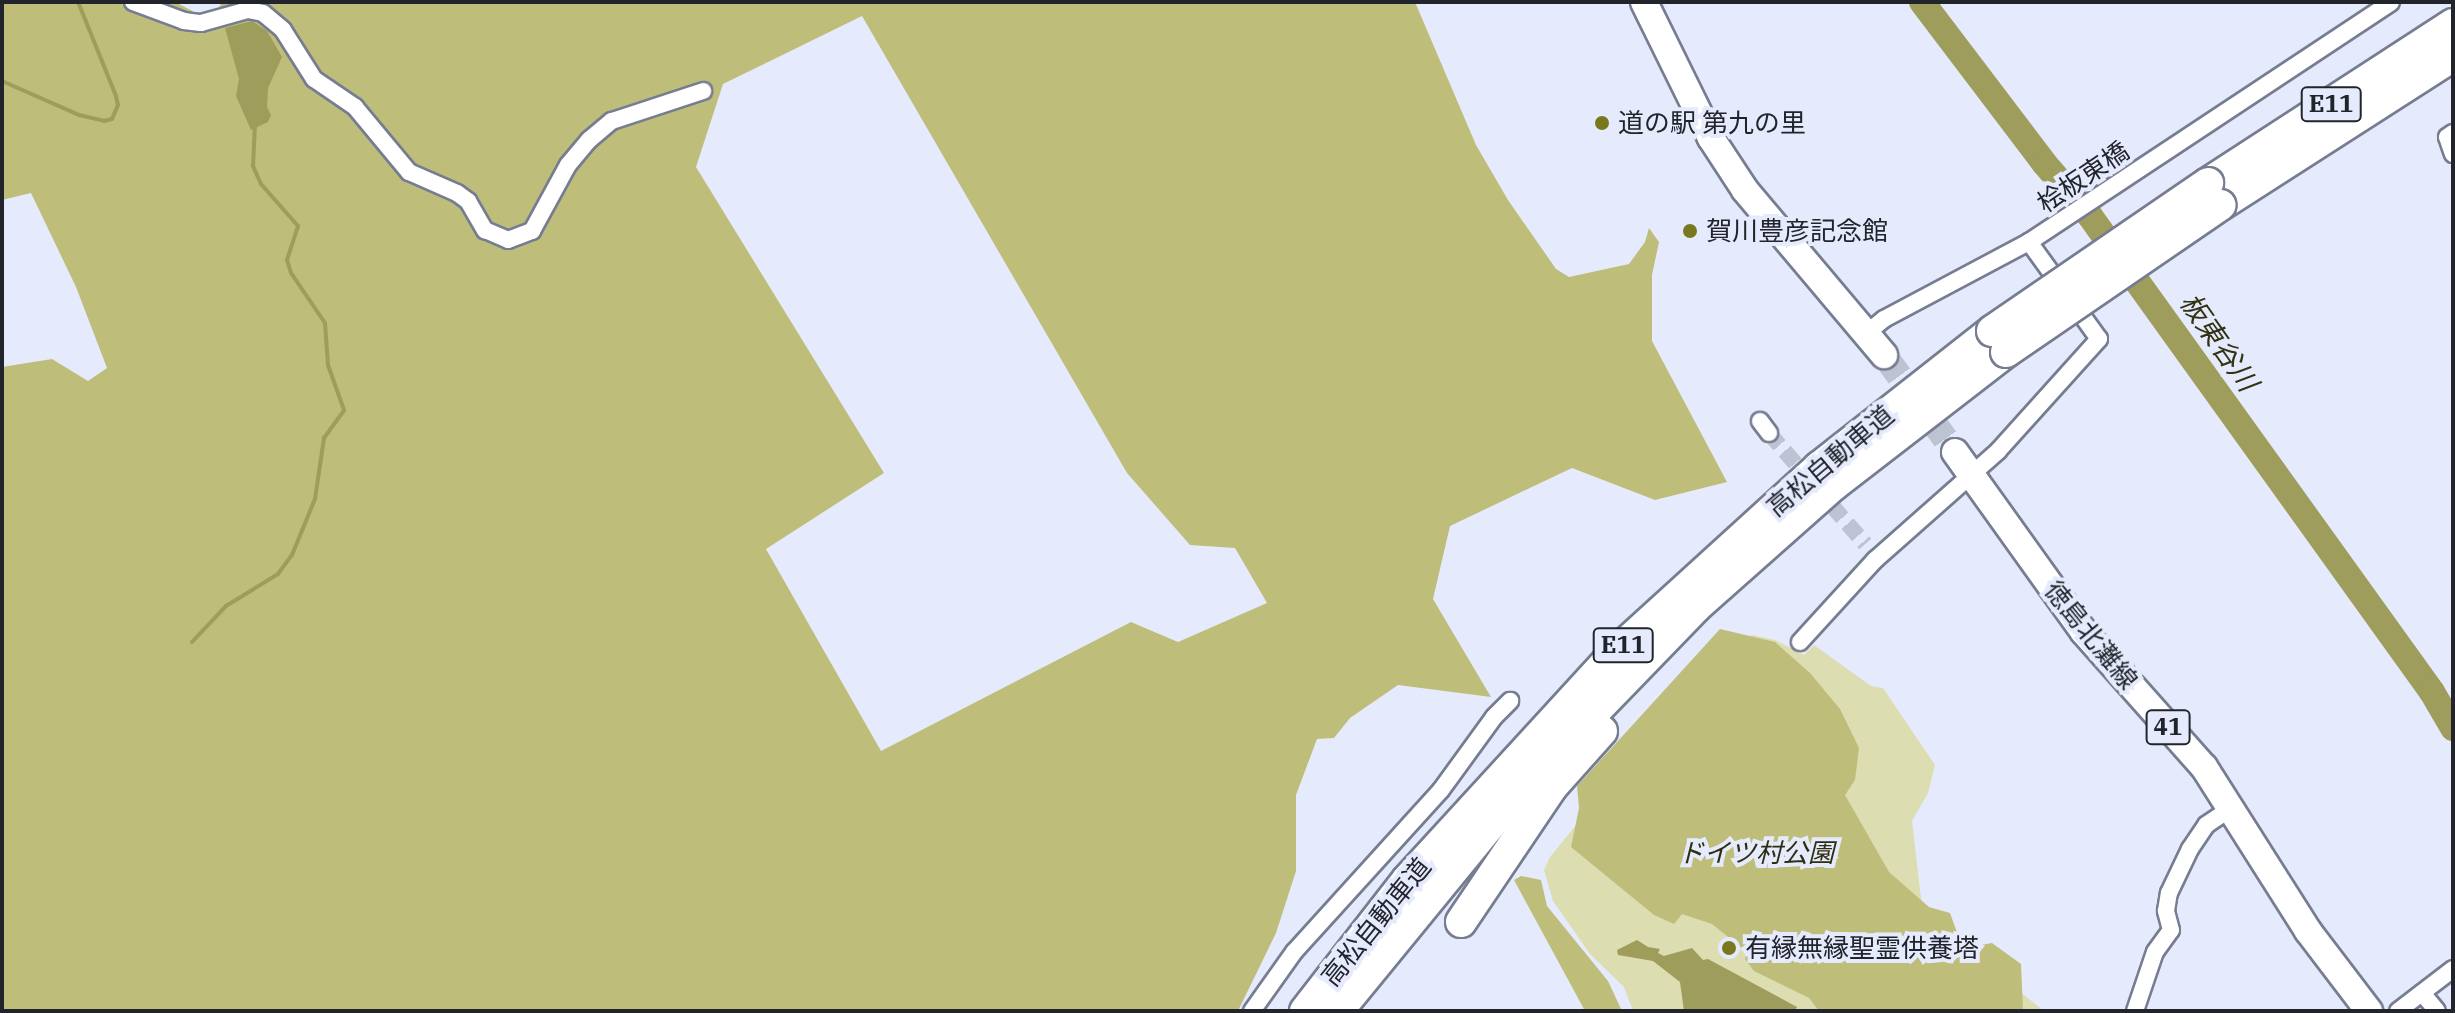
<!DOCTYPE html>
<html>
<head>
<meta charset="utf-8">
<style>
  body { margin:0 }
  #map { position:relative; width:2455px; height:1013px; overflow:hidden; background:#e5ebfd; font-family:"IBM Plex Serif","Noto Sans JP",serif }
  div>[style] { position:absolute }
  [style*='--x'] { left:calc(var(--x)*1px); top:calc(var(--y)*1px); width:calc(var(--w)*1px); rotate:calc(var(--a)*1deg) }
  .green>* { inset:0; background:#dcddb1 }
  .forest>* { inset:0; background:#bebe7a }
  .water>* { inset:0; background:#9e9d5b }
  .stream>* { height:4px; margin:-2px; padding:0 2px; transform-origin:2px; border-radius:2px; background:#9e9d5b }
  .river>* { height:26px; margin:-13px; padding:0 13px; transform-origin:13px; border-radius:13px; background:#9e9d5b }
  .street-tunnel>* { height:16px; margin-top:-8px; transform-origin:0; background:repeating-linear-gradient(90deg,#bec3d3 0 16px,transparent 0 24px) }
  .primary-tunnel>* { height:26px; margin-top:-13px; transform-origin:0; background:repeating-linear-gradient(90deg,#bec3d3 0 26px,transparent 0 39px) }
  .roads { filter:drop-shadow(2px 0 #777d91) drop-shadow(-2px 0 #777d91) drop-shadow(0 2px #777d91) drop-shadow(0 -2px #777d91) }
  .street>* { height:16px; margin:-8px; padding:0 8px; transform-origin:8px; border-radius:8px; background:#fff }
  .primary>* { height:26px; margin:-13px; padding:0 13px; transform-origin:13px; border-radius:13px; background:#fff }
  .highway>* { height:30px; margin:-15px; padding:0 15px; transform-origin:15px; border-radius:15px; background:#fff }
  .bridges { filter:drop-shadow(2px 0 #777d91) drop-shadow(-2px 0 #777d91) drop-shadow(0 2px #777d91) drop-shadow(0 -2px #777d91) }
  .highway-bridge>* { height:30px; margin:-15px; padding:0 15px; transform-origin:15px; border-radius:15px; background:#fff }
  .dots>* { width:22px; height:22px; translate:-50% -50%; box-sizing:border-box; border:4px solid #e5ebfd; border-radius:50% }
  span { translate:-50% -50%; white-space:nowrap; text-align:center; line-height:1.15; -webkit-text-stroke:8px #e5ebfd; paint-order:stroke }
  .shield-label span { padding:2px 6px; background:#e5ebfd; border:2px solid; border-radius:6px; -webkit-text-stroke-width:0 }
  .shield-label { font-size:24px; color:#22242c; font-weight:700 }
  .poi-label { font-size:26px; color:#22242c }
  .left { translate:0 -50%; text-align:left }
  .street-label { font-size:26px; color:#22242c }
  .park-label { font-size:26px; color:#2e2e0f; font-style:italic }
  .water-label { font-size:28px; color:#333314; font-style:italic }
  .frame { position:absolute; inset:0; border:4px solid #22242c; pointer-events:none }
</style>
</head>
<body>
<div id="map">
  <div class="green">
    <div style="clip-path:polygon(1752px 635px,1775px 640px,1804px 655px,1814px 645px,1871px 686px,1883px 688px,1935px 765px,1928px 793px,1912px 821px,1923px 915px,2044px 1011px,1633px 1011px,1624px 987px,1590px 954px,1553px 901px,1544px 870px,1550px 857px,1630px 759px,1737px 643px)"></div>
  </div>
  <div class="forest">
    <div style="clip-path:polygon(evenodd,2px 2px,175px 2px,212px 21px,222px 2px,1415px 2px,1476px 145px,1508px 200px,1556px 269px,1569px 277px,1629px 264px,1645px 242px,1649px 228px,1659px 242px,1652px 275px,1652px 341px,1727px 482px,1655px 500px,1572px 468px,1450px 526px,1433px 599px,1491px 697px,1398px 685px,1350px 718px,1334px 738px,1317px 739px,1296px 795px,1296px 871px,1276px 933px,1238px 1011px,2px 1011px,2px 367px,52px 359px,88px 381px,107px 368px,76px 287px,31px 193px,2px 200px,2px 2px,862px 16px,1127px 473px,1190px 545px,1235px 548px,1267px 603px,1178px 642px,1131px 622px,881px 751px,766px 549px,884px 473px,696px 167px,723px 84px,862px 16px)"></div>
    <div style="clip-path:polygon(1720px 629px,1775px 642px,1810px 673px,1840px 709px,1859px 748px,1855px 780px,1845px 795px,1889px 872px,1929px 907px,1950px 913px,1959px 938px,1970px 947px,1992px 943px,2021px 964px,2023px 1011px,1819px 1011px,1809px 998px,1754px 971px,1745px 959px,1747px 952px,1712px 924px,1682px 914px,1674px 924px,1654px 915px,1571px 847px,1579px 808px,1577px 786px)"></div>
    <div style="clip-path:polygon(1521px 876px,1541px 880px,1547px 906px,1608px 981px,1622px 1011px,1585px 1011px,1514px 880px)"></div>
  </div>
  <div class="water">
    <div style="clip-path:polygon(252px 21px,267px 31px,282px 57px,268px 88px,267px 107px,271px 115px,268px 122px,251px 130px,236px 96px,239px 79px,225px 28px)"></div>
    <div style="clip-path:polygon(1637px 940px,1648px 947px,1660px 949px,1658px 953px,1664px 956px,1692px 948px,1703px 960px,1708px 959px,1797px 1007px,1795px 1011px,1684px 1011px,1680px 982px,1653px 961px,1618px 955px,1617px 950px)"></div>
  </div>
  <div class="stream">
    <div style="--x:228;--y:11;--w:9;--a:-72"></div>
    <div style="--x:2;--y:81;--w:84;--a:23.8"></div>
    <div style="--x:79;--y:115;--w:26;--a:13"></div>
    <div style="--x:104;--y:121;--w:8;--a:-14"></div>
    <div style="--x:112;--y:119;--w:15;--a:-67"></div>
    <div style="--x:118;--y:105;--w:9;--a:-103"></div>
    <div style="--x:116;--y:96;--w:101;--a:-112"></div>
    <div style="--x:192;--y:642;--w:50;--a:-46.6"></div>
    <div style="--x:226;--y:606;--w:61;--a:-31.6"></div>
    <div style="--x:278;--y:574;--w:24;--a:-54"></div>
    <div style="--x:292;--y:555;--w:61;--a:-67.7"></div>
    <div style="--x:315;--y:499;--w:62;--a:-81.6"></div>
    <div style="--x:324;--y:438;--w:34;--a:-54"></div>
    <div style="--x:344;--y:410;--w:48;--a:-109.6"></div>
    <div style="--x:328;--y:365;--w:42;--a:-94.1"></div>
    <div style="--x:325;--y:323;--w:60;--a:-124.2"></div>
    <div style="--x:291;--y:273;--w:14;--a:-107"></div>
    <div style="--x:287;--y:260;--w:36;--a:-72"></div>
    <div style="--x:298;--y:226;--w:56;--a:-131.4"></div>
    <div style="--x:261;--y:184;--w:20;--a:-114"></div>
    <div style="--x:253;--y:166;--w:43;--a:-87.3"></div>
  </div>
  <div class="river">
    <div style="--x:1922;--y:2;--w:202;--a:52.8"></div>
    <div style="--x:2044;--y:163;--w:70;--a:49"></div>
    <div style="--x:2090;--y:216;--w:586;--a:54.3"></div>
    <div style="--x:2432;--y:692;--w:42;--a:59.7"></div>
  </div>
  <div class="street-tunnel">
    <div style="--x:1769;--y:433;--w:147;--a:49.1"></div>
  </div>
  <div class="primary-tunnel">
    <div style="--x:1884;--y:355;--w:120;--a:53.8"></div>
  </div>
  <div class="roads">
    <div class="street">
      <div style="--x:133;--y:2;--w:54;--a:20.4"></div>
      <div style="--x:184;--y:21;--w:17;--a:7"></div>
      <div style="--x:201;--y:23;--w:49;--a:-15.5"></div>
      <div style="--x:248;--y:10;--w:15;--a:11"></div>
      <div style="--x:263;--y:13;--w:26;--a:40"></div>
      <div style="--x:283;--y:30;--w:58;--a:57.7"></div>
      <div style="--x:314;--y:79;--w:50;--a:34.3"></div>
      <div style="--x:355;--y:107;--w:85;--a:50.3"></div>
      <div style="--x:409;--y:172;--w:52;--a:23.6"></div>
      <div style="--x:457;--y:193;--w:14;--a:36"></div>
      <div style="--x:468;--y:201;--w:34;--a:60"></div>
      <div style="--x:485;--y:230;--w:25;--a:23"></div>
      <div style="--x:508;--y:240;--w:26;--a:-21"></div>
      <div style="--x:532;--y:231;--w:75;--a:-61.4"></div>
      <div style="--x:568;--y:165;--w:33;--a:-50"></div>
      <div style="--x:589;--y:140;--w:30;--a:-40"></div>
      <div style="--x:612;--y:121;--w:96;--a:-18.2"></div>
      <div style="--x:2453;--y:133;--w:7;--a:146"></div>
      <div style="--x:2447;--y:137;--w:18;--a:71"></div>
      <div style="--x:1868;--y:332;--w:21;--a:-39"></div>
      <div style="--x:1884;--y:319;--w:164;--a:-28"></div>
      <div style="--x:2029;--y:242;--w:434;--a:-33.5"></div>
      <div style="--x:1760;--y:421;--w:15;--a:53"></div>
      <div style="--x:1800;--y:642;--w:111;--a:-47.6"></div>
      <div style="--x:1875;--y:560;--w:164;--a:-41.5"></div>
      <div style="--x:1998;--y:451;--w:151;--a:-48"></div>
      <div style="--x:2099;--y:339;--w:120;--a:-125.8"></div>
      <div style="--x:2422;--y:993;--w:23;--a:50"></div>
      <div style="--x:1252;--y:1011;--w:72;--a:-54.6"></div>
      <div style="--x:1294;--y:952;--w:219;--a:-47.8"></div>
      <div style="--x:1441;--y:790;--w:90;--a:-54"></div>
      <div style="--x:1494;--y:717;--w:23;--a:-45"></div>
      <div style="--x:2135;--y:1011;--w:62;--a:-71.3"></div>
      <div style="--x:2155;--y:952;--w:27;--a:-54"></div>
      <div style="--x:2171;--y:930;--w:20;--a:-105"></div>
      <div style="--x:2166;--y:911;--w:18;--a:-81"></div>
      <div style="--x:2169;--y:893;--w:49;--a:-64.5"></div>
      <div style="--x:2190;--y:849;--w:29;--a:-56"></div>
      <div style="--x:2206;--y:825;--w:32;--a:-34"></div>
      <div style="--x:2398;--y:1011;--w:69;--a:-37.4"></div>
    </div>
    <div class="primary">
      <div style="--x:1644;--y:2;--w:152;--a:63.8"></div>
      <div style="--x:1711;--y:138;--w:62;--a:56.8"></div>
      <div style="--x:1745;--y:190;--w:216;--a:49.9"></div>
      <div style="--x:1955;--y:452;--w:221;--a:54.4"></div>
      <div style="--x:2084;--y:632;--w:181;--a:48.4"></div>
      <div style="--x:2204;--y:767;--w:194;--a:57.6"></div>
      <div style="--x:2308;--y:931;--w:101;--a:52.7"></div>
    </div>
    <div class="highway">
      <div style="--x:2208;--y:183;--w:292;--a:-33"></div>
      <div style="--x:2221;--y:205;--w:276;--a:-32.7"></div>
      <div style="--x:1461;--y:922;--w:163;--a:-56"></div>
      <div style="--x:1552;--y:787;--w:75;--a:-48.2"></div>
      <div style="--x:1305;--y:1011;--w:166;--a:-52.1"></div>
      <div style="--x:1407;--y:880;--w:311;--a:-47.5"></div>
      <div style="--x:1617;--y:651;--w:273;--a:-42.3"></div>
      <div style="--x:1819;--y:467;--w:220;--a:-38.2"></div>
      <div style="--x:1338;--y:1011;--w:284;--a:-50.7"></div>
      <div style="--x:1518;--y:791;--w:256;--a:-45.9"></div>
      <div style="--x:1696;--y:607;--w:184;--a:-41.5"></div>
      <div style="--x:1834;--y:485;--w:217;--a:-37.7"></div>
    </div>
  </div>
  <div class="bridges">
    <div class="highway-bridge">
      <div style="--x:1992;--y:331;--w:262;--a:-34.4"></div>
      <div style="--x:2006;--y:352;--w:260;--a:-34.4"></div>
    </div>
  </div>
  <div class="dots">
    <div style="left:1602px;top:123px;background:#7a781f"></div>
    <div style="left:1690px;top:231px;background:#7a781f"></div>
    <div style="left:1729px;top:948px;background:#7a781f"></div>
  </div>
  <div class="shield-label">
    <span style="left:2331px;top:104px">E11</span>
    <span style="left:1623px;top:645px">E11</span>
    <span style="left:2168px;top:727px">41</span>
  </div>
  <div class="poi-label">
    <span class="left" style="left:1618px;top:123px">道の駅 第九の里</span>
    <span class="left" style="left:1706px;top:231px">賀川豊彦記念館</span>
    <span class="left" style="left:1745px;top:948px">有縁無縁聖霊供養塔</span>
  </div>
  <div class="street-label">
    <span style="left:2083px;top:177px;rotate:-34deg">桧板東橋</span>
    <span style="left:1830px;top:461px;rotate:-40deg">高松自動車道</span>
    <span style="left:2091px;top:635px;rotate:51deg">徳島北灘線</span>
    <span style="left:1376px;top:922px;rotate:-51deg">高松自動車道</span>
  </div>
  <div class="park-label">
    <span style="left:1756px;top:853px">ドイツ村公園</span>
  </div>
  <div class="water-label">
    <span style="left:2219px;top:342px;rotate:55deg">板東谷川</span>
  </div>
  <div class="frame"></div>
</div>
</body>
</html>
